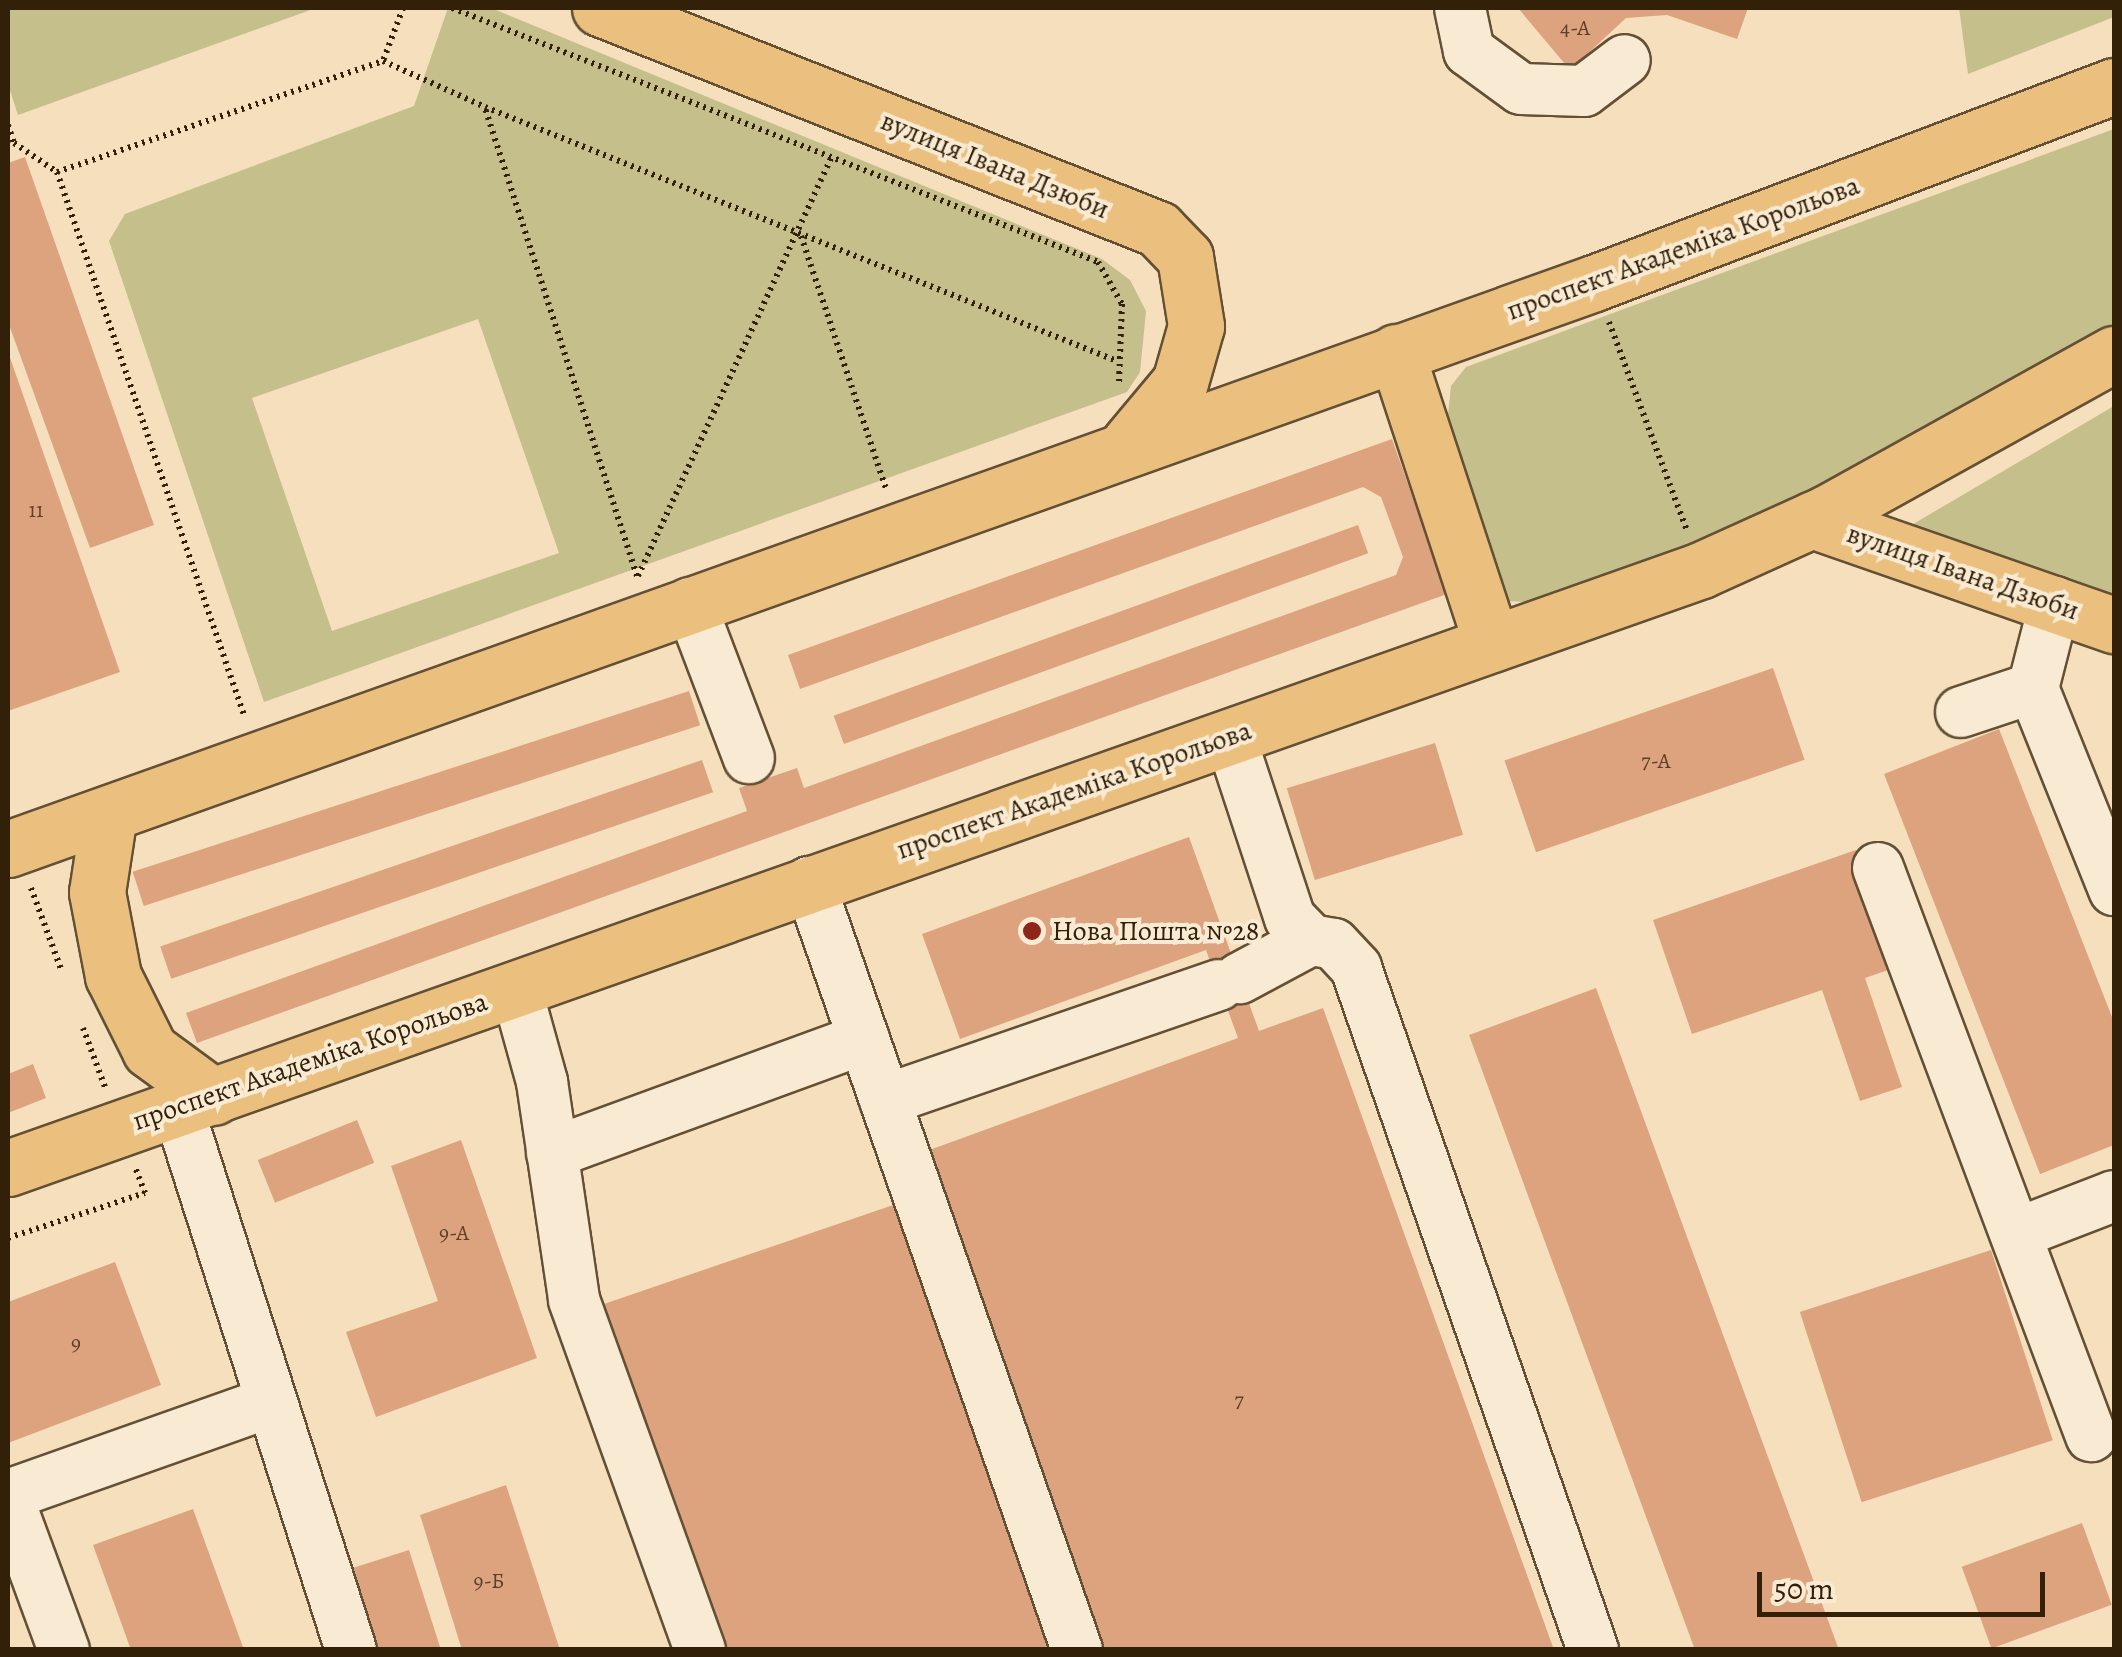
<!DOCTYPE html>
<html>
<head>
<meta charset="utf-8">
<style>
  body { margin:0 }
  #map { position:relative; width:2122px; height:1657px; overflow:hidden; background:#f6dfbc; font-family:Alegreya,serif }
  div>[style] { position:absolute }
  [style*='--x'] { left:calc(var(--x)*1px); top:calc(var(--y)*1px); width:calc(var(--w)*1px); rotate:calc(var(--a)*1deg) }
  .green>* { inset:0; background:#c4bf8b }
  .building>* { inset:0; background:#dda37f; transform-origin:0 0 }
  .path>* { height:6px; margin-top:-3px; transform-origin:0; background:repeating-linear-gradient(90deg,#322008 0 2.5px,transparent 0 7.5px) }
  .roads { filter:drop-shadow(2px 0 #635035) drop-shadow(-2px 0 #635035) drop-shadow(0 2px #635035) drop-shadow(0 -2px #635035) }
  .minor>* { height:50px; margin:-25px; padding:0 25px; transform-origin:25px; border-radius:25px; background:#f9ead3 }
  .major>* { height:55px; margin:-27.5px; padding:0 27.5px; transform-origin:27.5px; border-radius:27.5px; background:#ebc07e }
  .dots>* { width:28px; height:28px; translate:-50% -50%; box-sizing:border-box; border:5px solid #f9ead3; border-radius:50% }
  span { translate:-50% -50%; white-space:nowrap; text-align:center; line-height:1.15; -webkit-text-stroke:8px #f9ead3; paint-order:stroke }
  .number-label { font-size:22px; color:#5d4126 }
  .number-label span { -webkit-text-stroke-width:0 }
  .street-label { font-size:28px; color:#322008 }
  .poi-label { font-size:28px; color:#322008 }
  .left { translate:0 -50%; text-align:left }
  .frame { position:absolute; inset:0; border:10px solid #322008; pointer-events:none }
  .scale { position:absolute; left:1757px; top:1572px; width:288px; height:45px; box-sizing:border-box; border:5px solid #322008; border-top:0; padding-left:12px; font-size:30px; line-height:35px; white-space:nowrap; color:#322008; -webkit-text-stroke:8px #f9ead3; paint-order:stroke }
</style>
</head>
<body>
<div id="map">
  <div class="green">
    <div style="clip-path:polygon(8px 8px,316px 8px,18px 115px,8px 84px)"></div>
    <div style="clip-path:polygon(evenodd,448px 8px,491px 8px,1102px 259px,1130px 280px,1146px 311px,1140px 372px,1127px 392px,264px 702px,109px 241px,125px 214px,414px 106px,448px 8px,478px 319px,559px 553px,332px 631px,252px 398px,478px 319px)"></div>
    <div style="clip-path:polygon(1959px 8px,2114px 8px,2114px 17px,1968px 74px)"></div>
    <div style="clip-path:polygon(2114px 129px,2114px 337px,1696px 555px,1526px 602px,1507px 601px,1497px 589px,1448px 415px,1451px 386px,1466px 367px)"></div>
    <div style="clip-path:polygon(2114px 406px,2114px 609px,1903px 530px)"></div>
  </div>
  <div class="building">
    <div style="clip-path:polygon(1518px 8px,1748px 8px,1737px 39px,1667px 15px,1626px 18px,1570px 70px)"></div>
    <div style="clip-path:polygon(25px 157px,154px 525px,90px 548px,8px 322px,8px 163px)"></div>
    <div style="clip-path:polygon(8px 352px,120px 672px,8px 711px)"></div>
    <div style="clip-path:polygon(1392px 439px,1447px 594px,197px 1043px,186px 1013px,747px 811px,739px 788px,797px 768px,804px 788px,1396px 575px,1403px 557px,1381px 497px,1363px 487px,800px 689px,788px 655px)"></div>
    <div style="left:1358px;top:525px;width:30px;height:558px;rotate:70deg"></div>
    <div style="left:1773px;top:668px;width:97px;height:284px;rotate:71deg"></div>
    <div style="left:689px;top:691px;width:36px;height:585px;rotate:72deg"></div>
    <div style="clip-path:polygon(1999px 729px,2114px 1022px,2114px 1145px,2040px 1174px,1884px 774px)"></div>
    <div style="left:1435px;top:743px;width:96px;height:155px;rotate:73deg"></div>
    <div style="left:702px;top:760px;width:34px;height:573px;rotate:71deg"></div>
    <div style="clip-path:polygon(1189px 837px,1259px 1031px,1323px 1008px,1554px 1650px,1103px 1650px,924px 1152px,1238px 1038px,1206px 950px,960px 1039px,922px 934px)"></div>
    <div style="clip-path:polygon(1856px 850px,1897px 967px,1865px 978px,1902px 1087px,1860px 1101px,1822px 990px,1692px 1034px,1653px 920px)"></div>
    <div style="clip-path:polygon(1596px 988px,1690px 1245px,1839px 1650px,1695px 1650px,1469px 1035px)"></div>
    <div style="clip-path:polygon(33px 1064px,46px 1098px,8px 1113px,8px 1074px)"></div>
    <div style="left:357px;top:1120px;width:46px;height:107px;rotate:68deg"></div>
    <div style="clip-path:polygon(461px 1140px,537px 1358px,376px 1417px,346px 1332px,438px 1301px,391px 1166px)"></div>
    <div style="clip-path:polygon(896px 1204px,1053px 1650px,728px 1650px,604px 1304px)"></div>
    <div style="left:1991px;top:1250px;width:200px;height:201px;rotate:72deg"></div>
    <div style="clip-path:polygon(115px 1262px,161px 1385px,8px 1443px,8px 1302px)"></div>
    <div style="clip-path:polygon(506px 1485px,560px 1650px,462px 1650px,420px 1515px)"></div>
    <div style="clip-path:polygon(193px 1509px,244px 1650px,131px 1650px,93px 1545px)"></div>
    <div style="left:2082px;top:1523px;width:87px;height:128px;rotate:70deg"></div>
    <div style="clip-path:polygon(409px 1550px,441px 1650px,362px 1650px,337px 1573px)"></div>
  </div>
  <div class="path">
    <div style="--x:403;--y:8;--w:57;--a:110.7"></div>
    <div style="--x:383;--y:61;--w:112;--a:24.3"></div>
    <div style="--x:452;--y:8;--w:694;--a:21.46"></div>
    <div style="--x:1098;--y:262;--w:48;--a:60.3"></div>
    <div style="--x:1122;--y:304;--w:78;--a:92.2"></div>
    <div style="--x:8;--y:125;--w:19;--a:72"></div>
    <div style="--x:14;--y:143;--w:52;--a:34"></div>
    <div style="--x:57;--y:172;--w:577;--a:71"></div>
    <div style="--x:57;--y:172;--w:344;--a:-18.8"></div>
    <div style="--x:801;--y:236;--w:266;--a:71.4"></div>
    <div style="--x:1609;--y:322;--w:223;--a:69.5"></div>
    <div style="--x:637;--y:576;--w:493;--a:-108"></div>
    <div style="--x:485;--y:107;--w:681;--a:21.9"></div>
    <div style="--x:638;--y:576;--w:462;--a:-65.2"></div>
    <div style="--x:31;--y:888;--w:86;--a:69.7"></div>
    <div style="--x:83;--y:1028;--w:63;--a:69.6"></div>
    <div style="--x:8;--y:1238;--w:144;--a:-18.2"></div>
    <div style="--x:145;--y:1193;--w:26;--a:-111"></div>
  </div>
  <div class="roads">
    <div class="minor">
      <div style="--x:1460;--y:8;--w:44;--a:78.2"></div>
      <div style="--x:1469;--y:51;--w:64;--a:36.2"></div>
      <div style="--x:1521;--y:89;--w:63;--a:1.8"></div>
      <div style="--x:1584;--y:91;--w:51;--a:-37.1"></div>
      <div style="--x:2055;--y:602;--w:89;--a:104.3"></div>
      <div style="--x:2033;--y:688;--w:218;--a:68.1"></div>
      <div style="--x:690;--y:603;--w:166;--a:69.2"></div>
      <div style="--x:1961;--y:712;--w:76;--a:-18.4"></div>
      <div style="--x:1230;--y:736;--w:192;--a:71.8"></div>
      <div style="--x:1290;--y:918;--w:30;--a:46"></div>
      <div style="--x:1311;--y:940;--w:81;--a:151.8"></div>
      <div style="--x:1878;--y:868;--w:607;--a:69.44"></div>
      <div style="--x:809;--y:882;--w:813;--a:70.76"></div>
      <div style="--x:1311;--y:940;--w:23;--a:10"></div>
      <div style="--x:1334;--y:944;--w:33;--a:47"></div>
      <div style="--x:1356;--y:968;--w:722;--a:70.84"></div>
      <div style="--x:516;--y:988;--w:98;--a:74.5"></div>
      <div style="--x:542;--y:1082;--w:220;--a:81.6"></div>
      <div style="--x:574;--y:1300;--w:372;--a:70.2"></div>
      <div style="--x:885;--y:1100;--w:353;--a:-19"></div>
      <div style="--x:178;--y:1108;--w:569;--a:72.3"></div>
      <div style="--x:552;--y:1153;--w:332;--a:-20.1"></div>
      <div style="--x:2018;--y:1233;--w:103;--a:-21.1"></div>
      <div style="--x:8;--y:1495;--w:279;--a:-19.5"></div>
      <div style="--x:8;--y:1498;--w:162;--a:69.8"></div>
    </div>
    <div class="major">
      <div style="--x:600;--y:8;--w:600;--a:21.61"></div>
      <div style="--x:1158;--y:229;--w:39;--a:46"></div>
      <div style="--x:1185;--y:257;--w:70;--a:80.9"></div>
      <div style="--x:1196;--y:326;--w:58;--a:105.9"></div>
      <div style="--x:1180;--y:382;--w:80;--a:129.9"></div>
      <div style="--x:1396;--y:352;--w:307;--a:71.8"></div>
      <div style="--x:1812;--y:520;--w:320;--a:19.2"></div>
      <div style="--x:109;--y:814;--w:79;--a:98.7"></div>
      <div style="--x:97;--y:892;--w:86;--a:79.2"></div>
      <div style="--x:113;--y:976;--w:83;--a:63.4"></div>
      <div style="--x:150;--y:1050;--w:79;--a:36.3"></div>
      <div style="--x:8;--y:849;--w:1684;--a:-19.64"></div>
      <div style="--x:1594;--y:283;--w:556;--a:-20.75"></div>
      <div style="--x:8;--y:1168;--w:1796;--a:-19.45"></div>
      <div style="--x:1701;--y:570;--w:138;--a:-24.3"></div>
      <div style="--x:1827;--y:513;--w:328;--a:-29"></div>
    </div>
  </div>
  <div class="dots">
    <div style="left:1032px;top:931px;background:#8f2418"></div>
  </div>
  <div class="number-label">
    <span style="left:1575px;top:29px">4-А</span>
    <span style="left:36px;top:511px">11</span>
    <span style="left:1656px;top:762px">7-А</span>
    <span style="left:454px;top:1234px">9-А</span>
    <span style="left:76px;top:1344px">9</span>
    <span style="left:1239px;top:1401px">7</span>
    <span style="left:489px;top:1582px">9-Б</span>
  </div>
  <div class="street-label">
    <span style="left:995px;top:165px;rotate:22deg">вулиця Івана Дзюби</span>
    <span style="left:1683px;top:248px;rotate:-20deg">проспект Академіка Корольова</span>
    <span style="left:1963px;top:572px;rotate:19deg">вулиця Івана Дзюби</span>
    <span style="left:1074px;top:790px;rotate:-19deg">проспект Академіка Корольова</span>
    <span style="left:310px;top:1061px;rotate:-19deg">проспект Академіка Корольова</span>
  </div>
  <div class="poi-label">
    <span class="left" style="left:1052px;top:931px">Нова Пошта №28</span>
  </div>
  <div class="frame"></div>
  <div class="scale">50 m</div>
</div>
</body>
</html>
